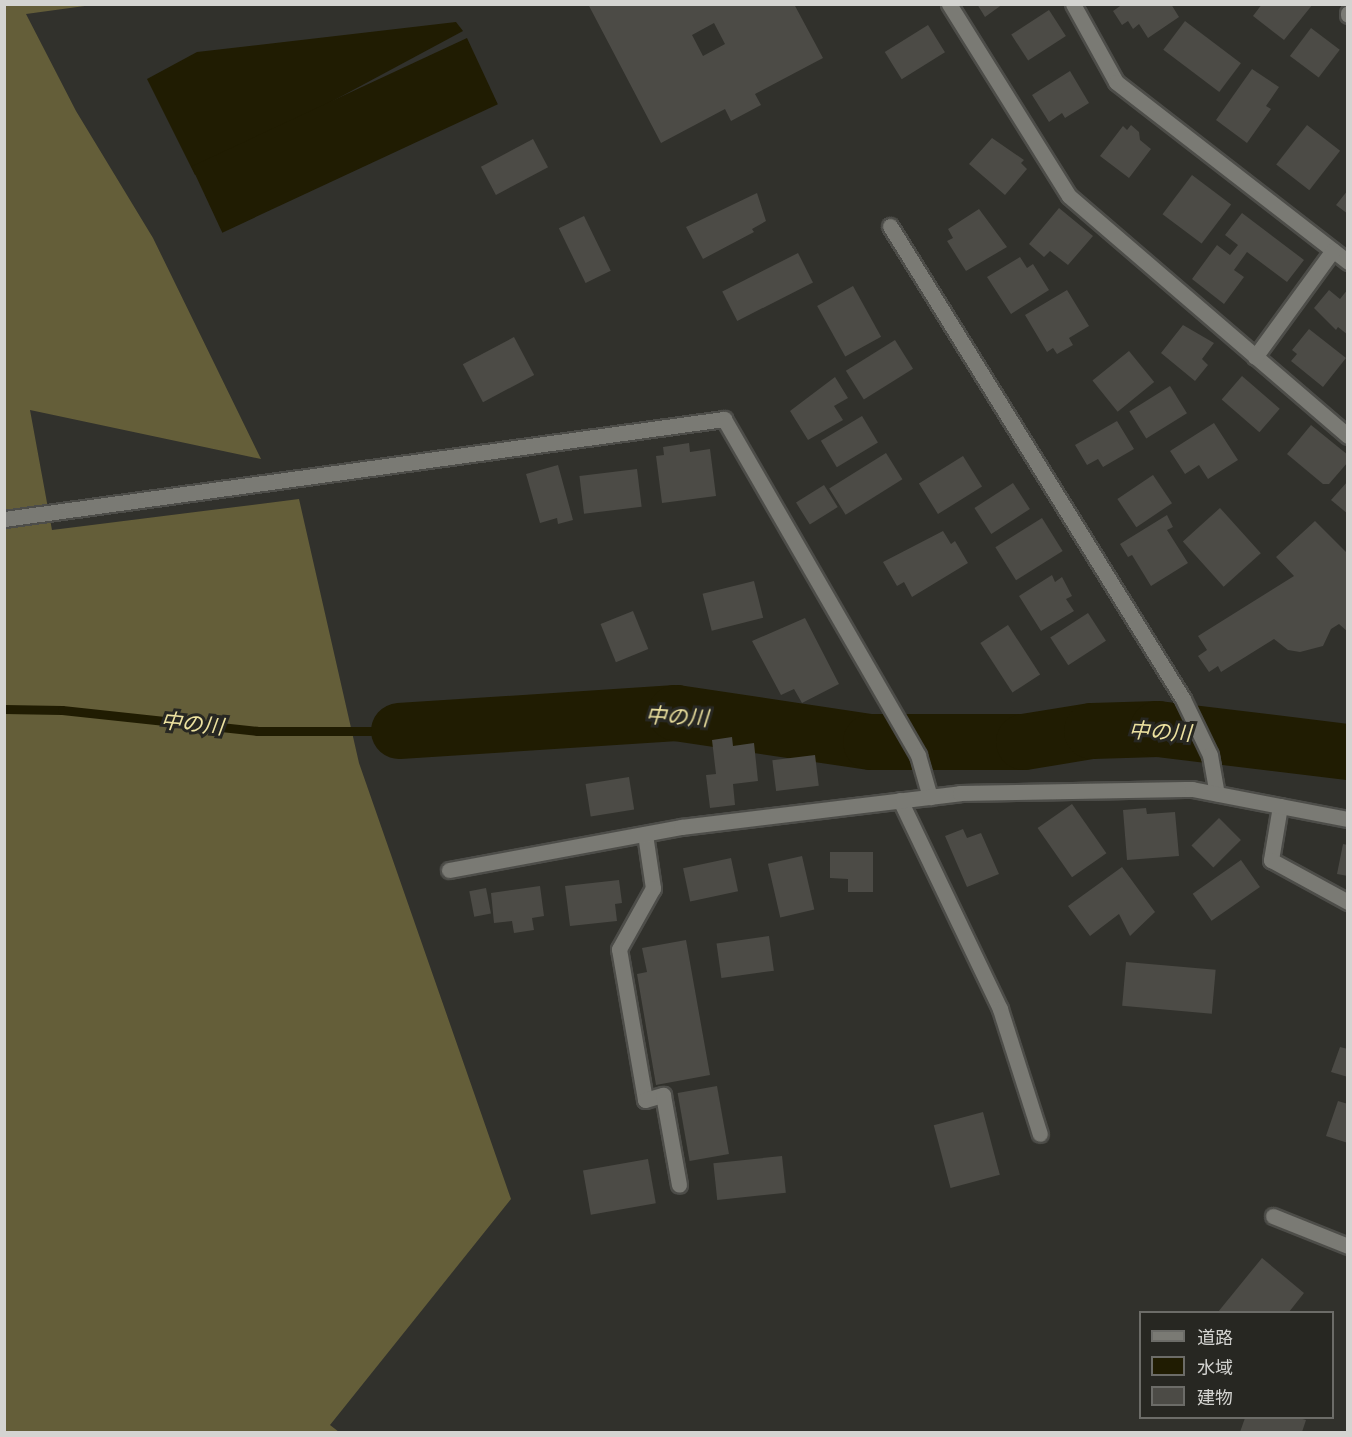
<!DOCTYPE html>
<html>
<head>
<meta charset="utf-8">
<style>
  body { margin:0 }
  #map { position:relative; width:1352px; height:1437px; overflow:hidden; background:#31312c; font-family:"DejaVu Sans","Noto Sans JP",sans-serif }
  div>[style] { position:absolute }
  [style*='--x'] { left:calc(var(--x)*1px); top:calc(var(--y)*1px); width:calc(var(--w)*1px); rotate:calc(var(--a)*1deg) }
  .forest>* { inset:0; background:#645e39 }
  .water>* { inset:0; background:#201c02; transform-origin:0 0 }
  .stream>* { height:9px; margin:-4.5px; padding:0 4.5px; transform-origin:4.5px; border-radius:4.5px; background:#201c02 }
  .river>* { height:56px; margin:-28px; padding:0 28px; transform-origin:28px; border-radius:28px; background:#201c02 }
  .building>* { inset:0; background:#4c4b46; transform-origin:0 0 }
  .roads { filter:drop-shadow(2px 0 #4d4d49) drop-shadow(-2px 0 #4d4d49) drop-shadow(0 2px #4d4d49) drop-shadow(0 -2px #4d4d49) }
  .minor>* { height:15px; margin:-7.5px; padding:0 7.5px; transform-origin:7.5px; border-radius:7.5px; background:#7a7a74 }
  span { translate:-50% -50%; white-space:nowrap; text-align:center; line-height:1.15; -webkit-text-stroke:6px #272722; paint-order:stroke }
  .water-label { font-size:21px; color:#ede2a0; font-style:italic }
  .frame { position:absolute; inset:0; border:6px solid #d4d4d1; pointer-events:none }
  .legend { position:absolute; left:1139px; top:1311px; width:195px; height:108px; box-sizing:border-box; background:#272722; border:2px solid #6c6c68; margin:0; padding:8px 10px; list-style:none; font-size:18px; color:#d4d4d1 }
  .legend li { display:flex; align-items:center; gap:12px; height:30px }
  .legend b { width:30px; border:2px solid #6c6c68 }
</style>
</head>
<body>
<div id="map">
  <div class="forest">
    <div style="clip-path:polygon(5px 5px,92px 5px,26px 14px,76px 111px,153px 238px,261px 459px,30px 410px,52px 530px,299px 499px,359px 763px,511px 1199px,330px 1425px,339px 1432px,5px 1432px)"></div>
  </div>
  <div class="water">
    <div style="clip-path:polygon(456px 22px,463px 31px,195px 175px,147px 79px,197px 52px)"></div>
    <div style="left:467px;top:38px;width:73px;height:304px;rotate:65deg"></div>
  </div>
  <div class="stream">
    <div style="--x:4;--y:709;--w:58;--a:1"></div>
    <div style="--x:62;--y:710;--w:196;--a:6.1"></div>
    <div style="--x:257;--y:731;--w:142;--a:0"></div>
  </div>
  <div class="river">
    <div style="--x:399;--y:731;--w:278;--a:-3.7"></div>
    <div style="--x:676;--y:713;--w:197;--a:8.5"></div>
    <div style="--x:871;--y:742;--w:153;--a:0"></div>
    <div style="--x:1024;--y:742;--w:69;--a:-9.2"></div>
    <div style="--x:1092;--y:731;--w:66;--a:-1.7"></div>
    <div style="--x:1158;--y:729;--w:191;--a:6.9"></div>
  </div>
  <div class="building">
    <div style="clip-path:polygon(evenodd,588px 4px,794px 4px,823px 58px,755px 94px,761px 105px,731px 121px,725px 109px,661px 143px,588px 4px,714px 23px,725px 44px,703px 56px,692px 35px,714px 23px)"></div>
    <div style="clip-path:polygon(977px 4px,1003px 4px,985px 17px)"></div>
    <div style="clip-path:polygon(1123px 4px,1171px 4px,1179px 17px,1148px 38px,1139px 24px,1133px 29px,1128px 21px,1122px 25px,1113px 11px)"></div>
    <div style="clip-path:polygon(1262px 4px,1313px 4px,1284px 40px,1253px 16px)"></div>
    <div style="left:1049px;top:10px;width:31px;height:45px;rotate:57deg"></div>
    <div style="left:1185px;top:21px;width:70px;height:36px;rotate:37deg"></div>
    <div style="left:928px;top:25px;width:32px;height:51px;rotate:58deg"></div>
    <div style="left:1311px;top:28px;width:36px;height:35px;rotate:37deg"></div>
    <div style="clip-path:polygon(1252px 69px,1279px 87px,1266px 106px,1271px 109px,1247px 143px,1216px 120px)"></div>
    <div style="clip-path:polygon(1070px 71px,1089px 103px,1065px 118px,1062px 113px,1049px 122px,1032px 95px)"></div>
    <div style="clip-path:polygon(1131px 125px,1139px 132px,1140px 140px,1151px 149px,1129px 178px,1100px 156px,1123px 126px,1127px 130px)"></div>
    <div style="left:1307px;top:125px;width:42px;height:50px;rotate:38deg"></div>
    <div style="clip-path:polygon(992px 138px,1024px 160px,1021px 163px,1027px 169px,1005px 195px,969px 164px)"></div>
    <div style="left:533px;top:139px;width:32px;height:59px;rotate:62deg"></div>
    <div style="left:1192px;top:175px;width:49px;height:49px;rotate:37deg"></div>
    <div style="clip-path:polygon(1348px 190px,1348px 214px,1336px 205px)"></div>
    <div style="clip-path:polygon(757px 193px,766px 221px,752px 229px,754px 232px,703px 259px,686px 227px)"></div>
    <div style="clip-path:polygon(1059px 208px,1093px 236px,1068px 265px,1050px 251px,1044px 257px,1029px 244px)"></div>
    <div style="clip-path:polygon(979px 209px,1007px 247px,966px 271px,947px 241px,953px 238px,948px 229px)"></div>
    <div style="clip-path:polygon(1242px 213px,1304px 260px,1287px 282px,1247px 252px,1234px 270px,1244px 277px,1224px 304px,1192px 279px,1217px 245px,1230px 255px,1238px 245px,1225px 235px)"></div>
    <div style="left:584px;top:216px;width:61px;height:28px;rotate:64deg"></div>
    <div style="left:798px;top:253px;width:33px;height:85px;rotate:63deg"></div>
    <div style="clip-path:polygon(1020px 257px,1027px 268px,1033px 264px,1049px 290px,1011px 314px,987px 277px)"></div>
    <div style="left:853px;top:286px;width:58px;height:41px;rotate:61deg"></div>
    <div style="clip-path:polygon(1348px 289px,1348px 335px,1338px 327px,1336px 330px,1314px 308px,1329px 290px,1340px 299px)"></div>
    <div style="clip-path:polygon(1067px 290px,1089px 326px,1069px 338px,1073px 345px,1057px 354px,1053px 348px,1047px 352px,1025px 315px)"></div>
    <div style="clip-path:polygon(1183px 325px,1214px 343px,1202px 359px,1208px 365px,1195px 381px,1161px 353px)"></div>
    <div style="clip-path:polygon(1309px 329px,1346px 358px,1323px 387px,1291px 361px,1297px 354px,1292px 350px)"></div>
    <div style="left:514px;top:337px;width:43px;height:58px;rotate:62deg"></div>
    <div style="left:895px;top:340px;width:34px;height:58px;rotate:58deg"></div>
    <div style="left:1129px;top:351px;width:40px;height:47px;rotate:51deg"></div>
    <div style="left:1242px;top:376px;width:50px;height:31px;rotate:41deg"></div>
    <div style="clip-path:polygon(835px 377px,848px 398px,834px 406px,843px 420px,808px 440px,790px 411px)"></div>
    <div style="left:1170px;top:386px;width:32px;height:48px;rotate:58deg"></div>
    <div style="left:862px;top:416px;width:31px;height:48px;rotate:59deg"></div>
    <div style="clip-path:polygon(1117px 421px,1134px 449px,1103px 467px,1098px 459px,1087px 465px,1075px 445px)"></div>
    <div style="clip-path:polygon(1214px 423px,1238px 460px,1208px 479px,1199px 465px,1185px 474px,1170px 451px)"></div>
    <div style="clip-path:polygon(1311px 425px,1348px 455px,1348px 462px,1329px 484px,1323px 484px,1287px 454px)"></div>
    <div style="clip-path:polygon(689px 443px,690px 452px,710px 449px,716px 496px,662px 503px,656px 456px,664px 455px,663px 447px)"></div>
    <div style="left:886px;top:453px;width:31px;height:67px;rotate:58deg"></div>
    <div style="left:963px;top:456px;width:36px;height:52px;rotate:58deg"></div>
    <div style="clip-path:polygon(558px 465px,573px 520px,558px 524px,557px 518px,540px 523px,526px 474px)"></div>
    <div style="left:637px;top:469px;width:38px;height:58px;rotate:83deg"></div>
    <div style="left:1153px;top:475px;width:34px;height:43px;rotate:56deg"></div>
    <div style="clip-path:polygon(1348px 481px,1348px 514px,1331px 500px)"></div>
    <div style="left:1013px;top:483px;width:31px;height:46px;rotate:57deg"></div>
    <div style="left:824px;top:485px;width:26px;height:33px;rotate:58deg"></div>
    <div style="left:1220px;top:508px;width:61px;height:50px;rotate:48deg"></div>
    <div style="clip-path:polygon(1167px 515px,1173px 527px,1167px 530px,1188px 563px,1151px 586px,1132px 555px,1128px 557px,1120px 544px)"></div>
    <div style="left:1042px;top:518px;width:39px;height:55px;rotate:58deg"></div>
    <div style="clip-path:polygon(1315px 521px,1348px 554px,1348px 632px,1339px 624px,1331px 629px,1323px 646px,1300px 652px,1288px 650px,1274px 639px,1221px 672px,1218px 666px,1209px 672px,1198px 656px,1207px 650px,1198px 636px,1294px 576px,1276px 557px)"></div>
    <div style="clip-path:polygon(943px 531px,951px 544px,955px 541px,968px 563px,912px 597px,904px 582px,897px 586px,883px 562px)"></div>
    <div style="clip-path:polygon(1052px 575px,1055px 582px,1062px 577px,1072px 596px,1066px 599px,1074px 611px,1041px 631px,1019px 596px)"></div>
    <div style="left:754px;top:581px;width:38px;height:53px;rotate:76deg"></div>
    <div style="left:633px;top:611px;width:41px;height:35px;rotate:68deg"></div>
    <div style="left:1088px;top:613px;width:33px;height:45px;rotate:57deg"></div>
    <div style="clip-path:polygon(805px 618px,839px 684px,802px 703px,794px 689px,781px 695px,752px 641px)"></div>
    <div style="left:1008px;top:625px;width:59px;height:33px;rotate:57deg"></div>
    <div style="clip-path:polygon(732px 737px,733px 746px,754px 743px,758px 781px,733px 784px,735px 805px,710px 808px,706px 775px,716px 774px,712px 740px)"></div>
    <div style="left:815px;top:755px;width:31px;height:43px;rotate:83deg"></div>
    <div style="left:629px;top:777px;width:33px;height:44px;rotate:81deg"></div>
    <div style="left:1072px;top:804px;width:60px;height:42px;rotate:55deg"></div>
    <div style="clip-path:polygon(1146px 808px,1147px 814px,1175px 812px,1179px 856px,1127px 860px,1123px 810px)"></div>
    <div style="left:1219px;top:818px;width:31px;height:39px;rotate:45deg"></div>
    <div style="clip-path:polygon(963px 829px,967px 838px,981px 833px,999px 874px,967px 887px,945px 836px)"></div>
    <div style="clip-path:polygon(1343px 844px,1348px 845px,1348px 876px,1337px 874px)"></div>
    <div style="clip-path:polygon(830px 852px,873px 852px,873px 892px,848px 892px,848px 879px,830px 878px)"></div>
    <div style="left:802px;top:856px;width:55px;height:35px;rotate:77deg"></div>
    <div style="left:731px;top:858px;width:34px;height:49px;rotate:78deg"></div>
    <div style="left:1241px;top:860px;width:33px;height:59px;rotate:55deg"></div>
    <div style="clip-path:polygon(1122px 867px,1155px 912px,1130px 936px,1119px 914px,1090px 936px,1068px 906px)"></div>
    <div style="clip-path:polygon(619px 880px,622px 903px,615px 904px,617px 921px,570px 926px,565px 886px)"></div>
    <div style="clip-path:polygon(540px 886px,544px 916px,532px 918px,534px 930px,514px 933px,512px 921px,494px 923px,491px 893px)"></div>
    <div style="left:486px;top:888px;width:26px;height:17px;rotate:79deg"></div>
    <div style="left:769px;top:936px;width:35px;height:53px;rotate:82deg"></div>
    <div style="clip-path:polygon(686px 940px,710px 1075px,656px 1085px,637px 974px,647px 972px,642px 948px)"></div>
    <div style="left:1126px;top:962px;width:90px;height:44px;rotate:5deg"></div>
    <div style="clip-path:polygon(1340px 1047px,1348px 1049px,1348px 1077px,1331px 1072px)"></div>
    <div style="left:717px;top:1086px;width:69px;height:40px;rotate:80deg"></div>
    <div style="clip-path:polygon(1338px 1101px,1348px 1104px,1348px 1143px,1326px 1136px)"></div>
    <div style="left:983px;top:1112px;width:65px;height:51px;rotate:75deg"></div>
    <div style="left:782px;top:1156px;width:37px;height:69px;rotate:84deg"></div>
    <div style="left:648px;top:1159px;width:45px;height:66px;rotate:80deg"></div>
    <div style="clip-path:polygon(1262px 1258px,1304px 1293px,1289px 1312px,1218px 1312px)"></div>
    <div style="clip-path:polygon(1245px 1418px,1299px 1418px,1306px 1420px,1302px 1432px,1240px 1432px)"></div>
  </div>
  <div class="roads">
    <div class="minor">
      <div style="--x:949;--y:4;--w:226;--a:58"></div>
      <div style="--x:1069;--y:196;--w:368;--a:40.7"></div>
      <div style="--x:1073;--y:4;--w:89;--a:61.1"></div>
      <div style="--x:1116;--y:82;--w:294;--a:37.8"></div>
      <div style="--x:1348;--y:13;--w:2;--a:90"></div>
      <div style="--x:890;--y:226;--w:556;--a:58.22"></div>
      <div style="--x:1183;--y:699;--w:62;--a:64.3"></div>
      <div style="--x:1210;--y:755;--w:39;--a:80"></div>
      <div style="--x:1255;--y:357;--w:132;--a:-53.9"></div>
      <div style="--x:4;--y:519;--w:727;--a:-7.91"></div>
      <div style="--x:724;--y:419;--w:388;--a:60"></div>
      <div style="--x:918;--y:755;--w:44;--a:74.1"></div>
      <div style="--x:900;--y:800;--w:232;--a:64.4"></div>
      <div style="--x:1000;--y:1009;--w:131;--a:72.3"></div>
      <div style="--x:1280;--y:806;--w:55;--a:99.5"></div>
      <div style="--x:1271;--y:860;--w:88;--a:28.6"></div>
      <div style="--x:645;--y:834;--w:55;--a:81.6"></div>
      <div style="--x:653;--y:888;--w:70;--a:119.1"></div>
      <div style="--x:619;--y:949;--w:153;--a:80.2"></div>
      <div style="--x:645;--y:1100;--w:19;--a:-16"></div>
      <div style="--x:663;--y:1095;--w:91;--a:79.9"></div>
      <div style="--x:449;--y:870;--w:236;--a:-10.5"></div>
      <div style="--x:681;--y:827;--w:281;--a:-6.9"></div>
      <div style="--x:960;--y:793;--w:232;--a:-1"></div>
      <div style="--x:1192;--y:789;--w:159;--a:10.9"></div>
      <div style="--x:1273;--y:1216;--w:81;--a:21.8"></div>
    </div>
  </div>
  <div class="water-label">
    <span style="left:677px;top:717px;rotate:3deg">中の川</span>
    <span style="left:192px;top:724px;rotate:6deg">中の川</span>
    <span style="left:1160px;top:732px;rotate:3deg">中の川</span>
  </div>
  <div class="frame"></div>
  <ul class="legend">
  <li><b style="height:8px;background:#7a7a74"></b>道路</li>
  <li><b style="height:16px;background:#201c02"></b>水域</li>
  <li><b style="height:16px;background:#4c4b46"></b>建物</li>
  </ul>
</div>
</body>
</html>
